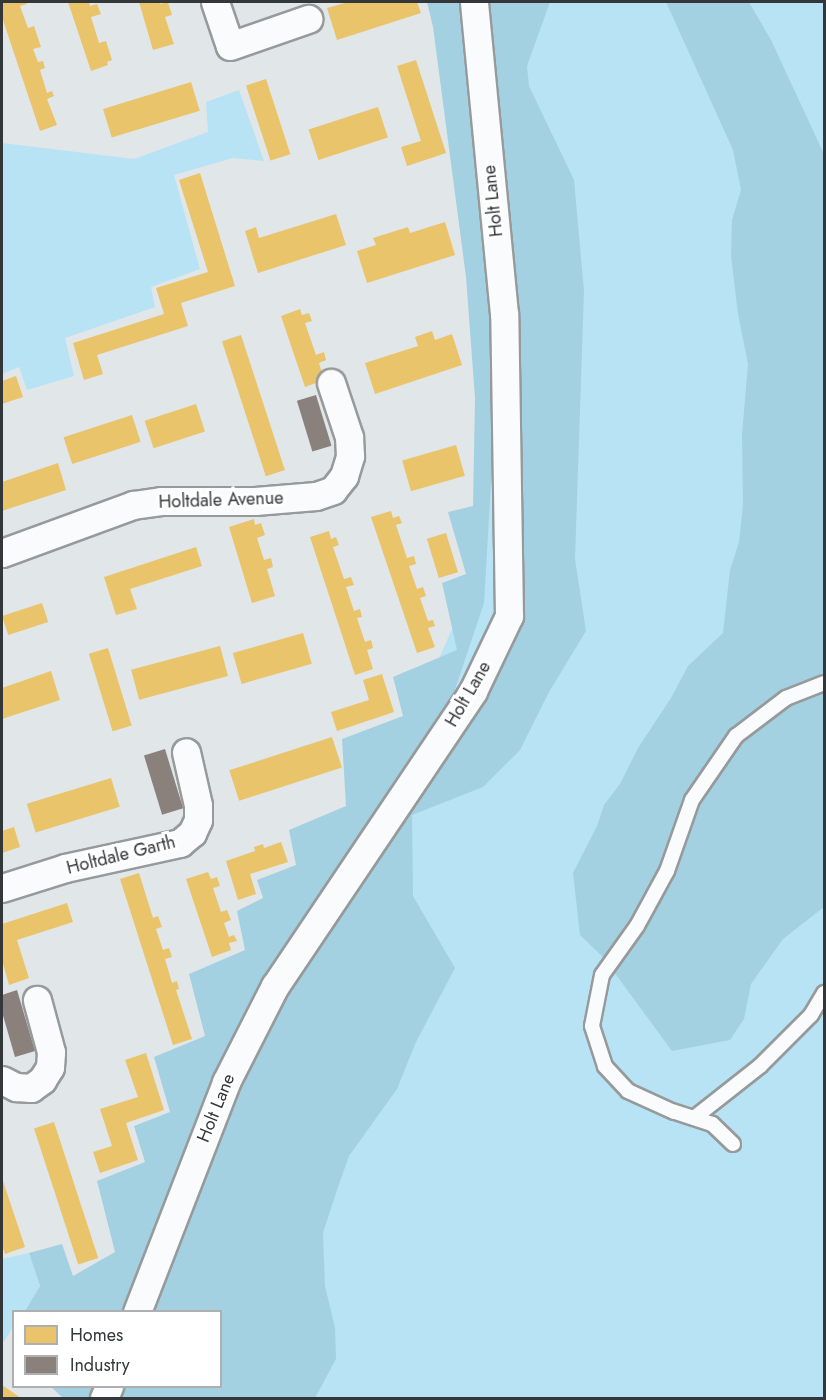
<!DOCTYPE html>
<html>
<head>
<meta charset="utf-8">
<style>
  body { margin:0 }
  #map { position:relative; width:826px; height:1400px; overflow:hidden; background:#e1e6e8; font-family:Jost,sans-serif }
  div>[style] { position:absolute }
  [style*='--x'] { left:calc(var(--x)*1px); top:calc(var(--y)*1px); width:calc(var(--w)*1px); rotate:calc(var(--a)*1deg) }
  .green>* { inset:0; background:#b7e3f4 }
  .forest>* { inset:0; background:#a4d1e2 }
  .homes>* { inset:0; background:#e9c46a; transform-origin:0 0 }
  .industry>* { inset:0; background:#8a817c; transform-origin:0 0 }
  .roads { filter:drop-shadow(2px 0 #969a9b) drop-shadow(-2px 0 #969a9b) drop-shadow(0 2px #969a9b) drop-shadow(0 -2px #969a9b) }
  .service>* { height:14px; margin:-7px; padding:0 7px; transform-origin:7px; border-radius:7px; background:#fafbfc }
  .minor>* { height:27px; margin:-13.5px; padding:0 13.5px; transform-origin:13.5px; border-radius:13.5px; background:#fafbfc }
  span { translate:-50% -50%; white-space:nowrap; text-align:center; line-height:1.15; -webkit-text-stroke:6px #fff; paint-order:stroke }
  .street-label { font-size:18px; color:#333739 }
  .frame { position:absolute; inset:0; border:3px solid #333739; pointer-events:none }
  .legend { position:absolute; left:12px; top:1310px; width:210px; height:78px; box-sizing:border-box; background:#fff; border:2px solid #adafb0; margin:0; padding:8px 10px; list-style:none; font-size:18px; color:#333739 }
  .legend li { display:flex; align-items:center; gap:12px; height:30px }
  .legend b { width:30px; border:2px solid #adafb0 }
</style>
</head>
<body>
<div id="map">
  <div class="green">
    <div style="clip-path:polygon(481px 2px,824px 2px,824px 1398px,142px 1398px,220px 1386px,220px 1312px,263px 1059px,470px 588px,484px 294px)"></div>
    <div style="clip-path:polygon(239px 90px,264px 161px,233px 158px,174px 175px,200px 269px,151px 287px,155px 307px,65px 338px,74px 376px,27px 390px,19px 367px,2px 374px,2px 143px,134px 159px,208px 132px,206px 102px)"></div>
    <div style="clip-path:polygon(29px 1253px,40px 1286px,24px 1311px,14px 1312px,13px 1327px,4px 1342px,2px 1339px,2px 1259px)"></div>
  </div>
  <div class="forest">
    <div style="clip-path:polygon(evenodd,427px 2px,550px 2px,527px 66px,529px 86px,574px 180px,584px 291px,575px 559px,586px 631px,549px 692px,520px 750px,483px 787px,412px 815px,413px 896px,455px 968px,416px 1042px,397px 1089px,349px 1156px,337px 1190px,323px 1233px,325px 1286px,335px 1328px,336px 1359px,315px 1398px,63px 1398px,51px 1387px,220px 1386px,220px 1312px,24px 1312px,40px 1286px,29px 1253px,62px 1244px,73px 1276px,115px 1252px,97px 1181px,145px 1162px,134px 1126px,170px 1112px,154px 1057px,205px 1036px,189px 974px,245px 950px,237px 911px,263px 898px,257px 880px,296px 865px,289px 830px,346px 806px,342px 739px,403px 716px,393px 677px,457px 650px,442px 583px,466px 574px,448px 512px,473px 506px,475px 398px,466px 277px,433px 27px,427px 2px,502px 294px,520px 629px,438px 764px,415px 809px,484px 603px,502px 294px)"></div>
    <div style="clip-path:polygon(666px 2px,749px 2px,771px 40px,824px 154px,824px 907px,783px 939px,751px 984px,744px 1019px,730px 1040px,672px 1051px,603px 957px,580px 935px,573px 873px,597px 826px,604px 805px,620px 784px,638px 748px,671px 698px,688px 666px,723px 633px,730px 570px,739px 542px,743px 505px,742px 435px,748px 364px,738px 314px,731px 256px,732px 220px,741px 190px,733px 150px)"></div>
  </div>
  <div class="homes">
    <div style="clip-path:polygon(2px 2px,26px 2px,27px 4px,20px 6px,28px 28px,34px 26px,41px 47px,33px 49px,38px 62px,43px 61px,45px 68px,40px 70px,47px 93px,52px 91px,54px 96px,47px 99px,57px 125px,40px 131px,2px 17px)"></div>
    <div style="clip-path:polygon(68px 2px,89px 2px,90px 6px,97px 4px,101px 14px,91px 17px,99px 43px,106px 41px,112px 60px,107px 62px,108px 65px,91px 71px)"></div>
    <div style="clip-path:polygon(139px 2px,159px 2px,160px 4px,168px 2px,172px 15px,165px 17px,174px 44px,153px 50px)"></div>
    <div style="clip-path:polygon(348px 2px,417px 2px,421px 13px,337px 40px,327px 8px)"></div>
    <div style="clip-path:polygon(416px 60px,446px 153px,407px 166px,401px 147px,421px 141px,397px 66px)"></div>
    <div style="left:266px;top:79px;width:79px;height:21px;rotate:72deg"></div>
    <div style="left:191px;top:82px;width:30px;height:92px;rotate:73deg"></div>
    <div style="left:378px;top:107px;width:32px;height:73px;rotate:72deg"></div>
    <div style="clip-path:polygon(200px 173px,235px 286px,181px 303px,188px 326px,97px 355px,103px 374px,84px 380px,73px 343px,164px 314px,156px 288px,208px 272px,179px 180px)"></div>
    <div style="clip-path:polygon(336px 214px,346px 245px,258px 273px,245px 231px,256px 227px,259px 238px)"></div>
    <div style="clip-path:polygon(445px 222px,455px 255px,367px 283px,357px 251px,376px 245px,373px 238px,408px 227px,410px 233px)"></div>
    <div style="clip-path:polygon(300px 309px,302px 315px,309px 313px,312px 321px,305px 323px,316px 355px,324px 352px,326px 360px,319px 363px,324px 380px,305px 387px,281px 316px)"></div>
    <div style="clip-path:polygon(432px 331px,435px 340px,452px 334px,462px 365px,375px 394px,365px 363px,418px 346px,415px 337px)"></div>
    <div style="left:241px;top:335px;width:142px;height:20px;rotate:72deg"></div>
    <div style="clip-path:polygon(16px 376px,23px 397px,2px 404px,2px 381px)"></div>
    <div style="left:196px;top:404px;width:29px;height:54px;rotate:72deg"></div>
    <div style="left:132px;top:415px;width:28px;height:72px;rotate:72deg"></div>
    <div style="left:456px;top:445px;width:32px;height:56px;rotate:74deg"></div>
    <div style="clip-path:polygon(58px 463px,66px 490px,2px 511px,2px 482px)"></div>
    <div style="clip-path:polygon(391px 511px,393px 518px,399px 516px,402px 523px,396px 525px,407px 558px,414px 556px,416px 564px,409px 566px,417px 589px,423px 587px,426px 596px,420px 598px,428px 621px,433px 620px,435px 626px,428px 628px,435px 647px,417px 653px,371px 517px)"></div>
    <div style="clip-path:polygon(254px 519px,255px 525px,261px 523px,265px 535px,257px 538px,264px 560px,271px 558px,273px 567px,267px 569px,275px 596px,252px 603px,229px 527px)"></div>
    <div style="clip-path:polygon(329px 531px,331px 539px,336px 537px,339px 545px,333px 547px,344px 579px,351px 577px,354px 585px,346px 587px,354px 611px,360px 609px,362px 617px,357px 618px,365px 642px,371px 640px,373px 648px,367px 650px,373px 669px,355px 675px,310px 537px)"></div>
    <div style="left:446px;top:533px;width:41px;height:20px;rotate:73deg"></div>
    <div style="clip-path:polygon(196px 547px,202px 566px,130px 589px,137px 609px,116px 615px,104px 577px)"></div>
    <div style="left:42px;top:603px;width:20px;height:42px;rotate:72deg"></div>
    <div style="left:303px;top:633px;width:32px;height:73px;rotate:74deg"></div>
    <div style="left:220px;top:646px;width:31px;height:92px;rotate:75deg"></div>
    <div style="left:108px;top:648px;width:81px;height:20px;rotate:73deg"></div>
    <div style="clip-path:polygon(51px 671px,60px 700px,2px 719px,2px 688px)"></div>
    <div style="clip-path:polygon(382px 674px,394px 712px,337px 731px,331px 712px,369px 700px,363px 680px)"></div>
    <div style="left:332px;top:737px;width:32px;height:108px;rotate:72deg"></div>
    <div style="left:111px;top:778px;width:30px;height:88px;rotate:73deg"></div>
    <div style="clip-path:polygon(14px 827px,20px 847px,2px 853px,2px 831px)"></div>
    <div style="clip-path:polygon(281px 842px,288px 862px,250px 874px,256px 894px,238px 900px,226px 861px,255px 851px,254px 847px,263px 844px,264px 848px)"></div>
    <div style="clip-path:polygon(208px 872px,211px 879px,217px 877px,220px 886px,213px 888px,221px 912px,227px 910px,231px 920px,224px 923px,229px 937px,234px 935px,237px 941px,229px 943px,231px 950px,212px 957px,186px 879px)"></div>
    <div style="clip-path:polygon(139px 873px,153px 918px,158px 916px,162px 927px,156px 929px,163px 950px,169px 948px,172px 957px,165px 959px,172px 983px,177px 981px,179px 989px,176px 990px,192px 1039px,173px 1045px,120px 879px)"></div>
    <div style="clip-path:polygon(67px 903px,73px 922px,17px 940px,29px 978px,9px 985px,2px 960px,2px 924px)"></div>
    <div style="clip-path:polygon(146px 1053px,164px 1110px,126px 1123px,138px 1160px,100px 1173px,93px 1152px,112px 1146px,100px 1109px,138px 1097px,125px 1060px)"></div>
    <div style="left:54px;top:1122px;width:143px;height:21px;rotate:72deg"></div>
    <div style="clip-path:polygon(2px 1178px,25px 1247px,5px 1254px,2px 1245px)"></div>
    <div style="clip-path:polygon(2px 1385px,21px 1398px,2px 1398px)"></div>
  </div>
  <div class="industry">
    <div style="left:316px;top:395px;width:53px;height:20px;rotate:73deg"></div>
    <div style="left:165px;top:749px;width:62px;height:22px;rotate:73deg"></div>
    <div style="clip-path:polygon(17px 990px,35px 1051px,15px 1057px,2px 1012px,2px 995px)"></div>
  </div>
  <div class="roads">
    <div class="service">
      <div style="--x:694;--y:1118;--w:84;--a:-38.2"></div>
      <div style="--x:760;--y:1066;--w:72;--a:-45"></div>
      <div style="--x:811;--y:1015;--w:26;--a:-59"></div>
      <div style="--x:733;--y:1144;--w:29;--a:-136"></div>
      <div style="--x:712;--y:1124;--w:40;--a:-162"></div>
      <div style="--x:674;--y:1112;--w:51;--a:-155.5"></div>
      <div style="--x:628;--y:1091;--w:34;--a:-133"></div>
      <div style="--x:605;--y:1066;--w:42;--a:-108"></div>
      <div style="--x:592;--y:1026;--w:52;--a:-78.9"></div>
      <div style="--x:602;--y:975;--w:60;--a:-54.5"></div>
      <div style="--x:637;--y:926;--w:63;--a:-61.4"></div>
      <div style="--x:667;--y:871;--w:75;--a:-70.6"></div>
      <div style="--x:692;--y:800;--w:78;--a:-55.5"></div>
      <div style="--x:736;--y:736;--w:63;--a:-37.2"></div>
      <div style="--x:786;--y:698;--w:41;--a:-21.5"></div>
    </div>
    <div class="minor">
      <div style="--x:215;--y:2;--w:46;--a:71.2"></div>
      <div style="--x:230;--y:46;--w:83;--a:-19.1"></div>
      <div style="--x:2;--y:553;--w:140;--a:-20.1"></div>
      <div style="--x:133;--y:505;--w:28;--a:-8"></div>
      <div style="--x:161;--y:501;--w:94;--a:0"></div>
      <div style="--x:255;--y:501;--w:61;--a:-4.7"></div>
      <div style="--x:316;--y:496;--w:18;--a:-19"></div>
      <div style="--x:333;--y:490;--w:18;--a:-52"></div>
      <div style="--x:344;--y:476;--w:21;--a:-73"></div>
      <div style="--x:350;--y:456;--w:19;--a:-93"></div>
      <div style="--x:349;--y:437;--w:57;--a:-108.4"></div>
      <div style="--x:2;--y:888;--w:66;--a:-17.6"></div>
      <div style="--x:65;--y:868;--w:118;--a:-12.3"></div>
      <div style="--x:180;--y:843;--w:16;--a:-40"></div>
      <div style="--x:192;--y:833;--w:14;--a:-65"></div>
      <div style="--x:198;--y:820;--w:15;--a:-90"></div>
      <div style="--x:198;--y:805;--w:54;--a:-102.8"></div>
      <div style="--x:2;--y:1080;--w:16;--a:27"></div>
      <div style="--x:16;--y:1087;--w:15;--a:4"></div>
      <div style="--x:31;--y:1088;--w:14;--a:-36"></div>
      <div style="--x:42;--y:1080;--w:15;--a:-58"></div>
      <div style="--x:50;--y:1067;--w:15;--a:-86"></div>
      <div style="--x:51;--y:1052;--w:54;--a:-105.1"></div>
      <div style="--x:137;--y:1312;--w:247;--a:-68.8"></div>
      <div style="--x:226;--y:1082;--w:108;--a:-63"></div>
      <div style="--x:275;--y:986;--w:355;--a:-56.1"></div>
      <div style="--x:473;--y:691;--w:83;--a:-64.4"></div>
      <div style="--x:509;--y:616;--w:302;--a:-90.9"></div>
      <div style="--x:504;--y:314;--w:313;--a:-95.5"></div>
      <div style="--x:104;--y:1398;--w:13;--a:-67"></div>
    </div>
  </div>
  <div class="street-label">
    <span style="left:493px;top:201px;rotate:-96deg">Holt Lane</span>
    <span style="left:221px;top:500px;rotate:-2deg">Holtdale Avenue</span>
    <span style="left:468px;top:694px;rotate:-60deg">Holt Lane</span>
    <span style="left:121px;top:855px;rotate:-14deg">Holtdale Garth</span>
    <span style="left:216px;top:1108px;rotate:-68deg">Holt Lane</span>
  </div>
  <div class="frame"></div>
  <ul class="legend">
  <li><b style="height:16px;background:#e9c46a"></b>Homes</li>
  <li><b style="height:16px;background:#8a817c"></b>Industry</li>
  </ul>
</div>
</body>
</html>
